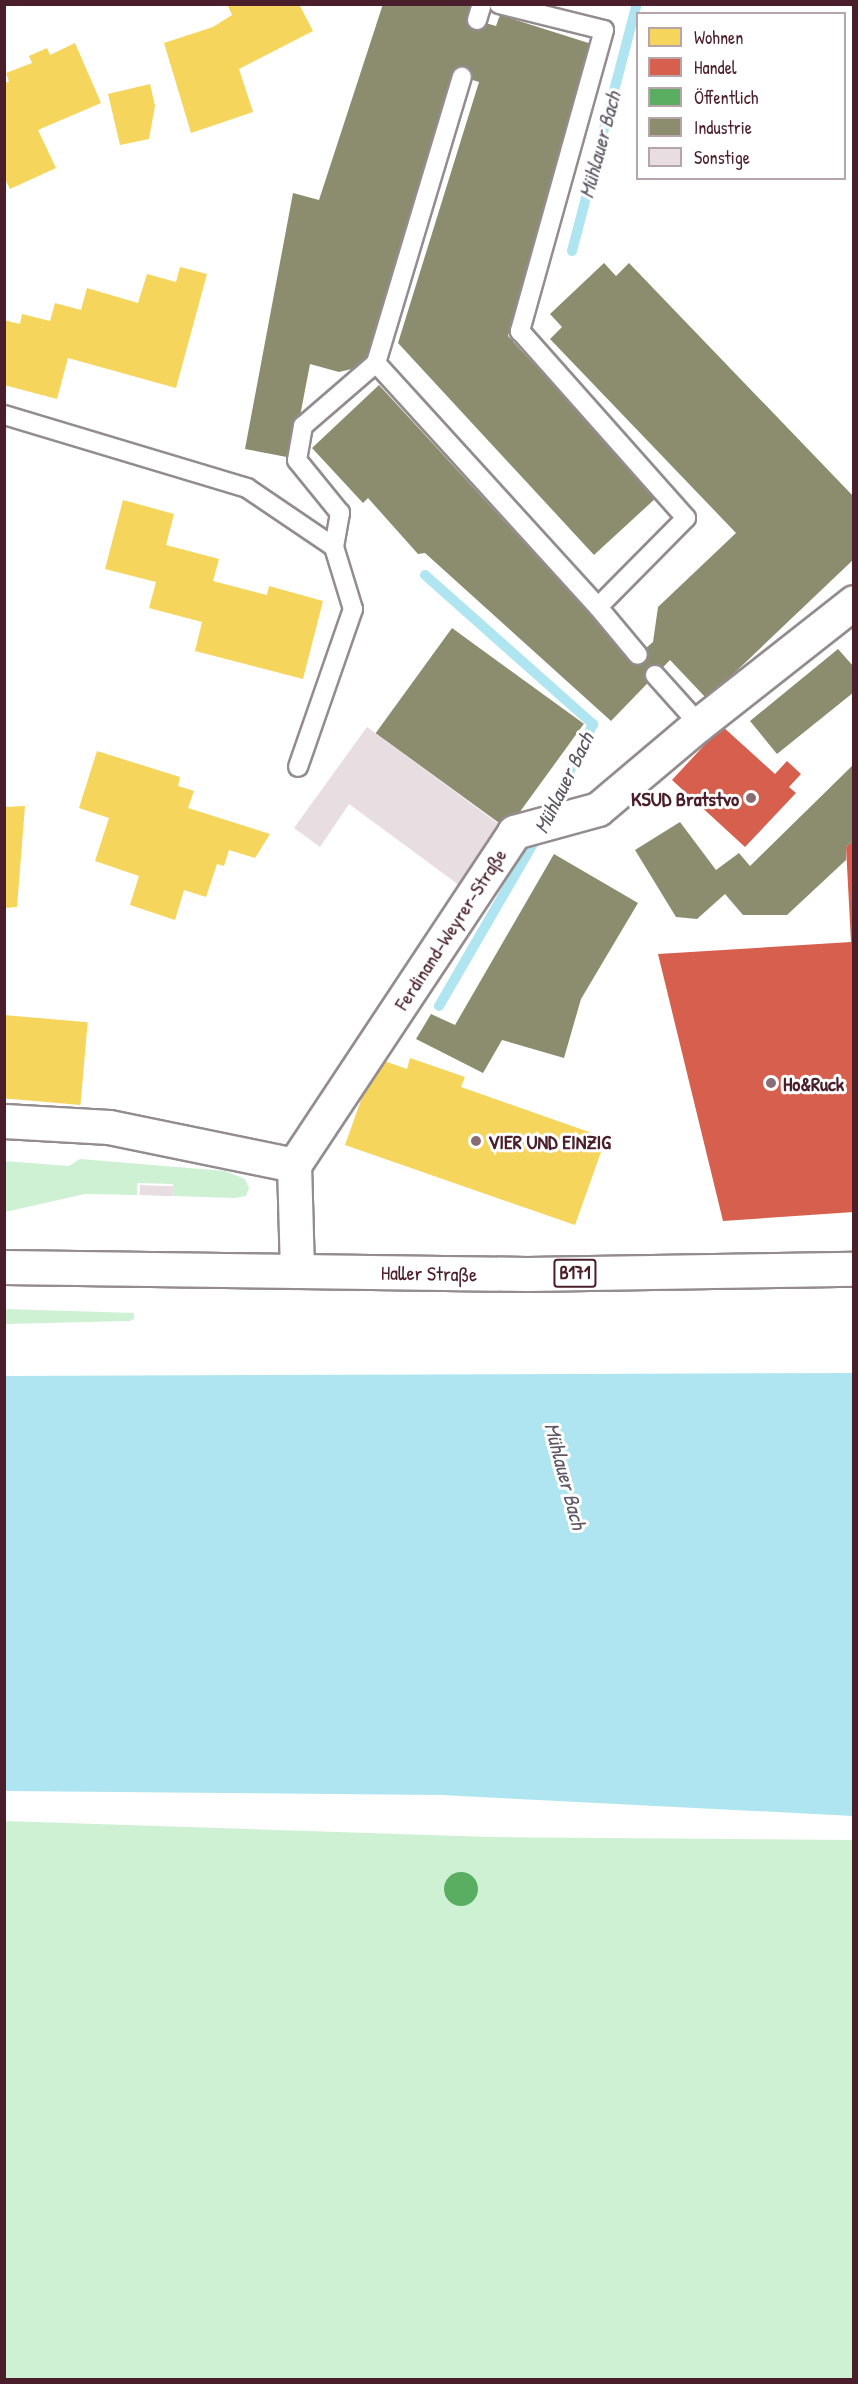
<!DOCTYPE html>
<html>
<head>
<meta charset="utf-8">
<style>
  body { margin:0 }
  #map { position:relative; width:858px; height:2384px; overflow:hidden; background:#fff; font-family:"Patrick Hand",sans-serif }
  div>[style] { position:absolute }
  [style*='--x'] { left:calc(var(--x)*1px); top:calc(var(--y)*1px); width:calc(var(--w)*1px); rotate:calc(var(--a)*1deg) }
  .green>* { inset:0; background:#cef1d3 }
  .water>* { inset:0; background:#aee5f0 }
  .homes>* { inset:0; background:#f6d55c; transform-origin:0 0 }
  .shops>* { inset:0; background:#d6604d }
  .public>* { inset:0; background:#5aae61 }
  .round { border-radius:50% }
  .industry>* { inset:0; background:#8c8c6e; transform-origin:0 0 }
  .stream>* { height:10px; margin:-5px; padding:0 5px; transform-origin:5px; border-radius:5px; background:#aee5f0 }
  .building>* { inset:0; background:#e8dde1; transform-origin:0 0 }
  .roads { filter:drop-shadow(2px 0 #948c8e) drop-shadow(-2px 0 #948c8e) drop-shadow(0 2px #948c8e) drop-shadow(0 -2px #948c8e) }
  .service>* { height:18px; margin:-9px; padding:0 9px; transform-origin:9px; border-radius:9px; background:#fff }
  .minor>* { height:33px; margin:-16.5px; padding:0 16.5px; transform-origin:16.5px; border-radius:16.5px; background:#fff }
  .primary>* { height:33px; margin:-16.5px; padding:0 16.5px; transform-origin:16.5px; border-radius:16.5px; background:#fff }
  .dots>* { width:16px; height:16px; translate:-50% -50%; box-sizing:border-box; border:3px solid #fff; border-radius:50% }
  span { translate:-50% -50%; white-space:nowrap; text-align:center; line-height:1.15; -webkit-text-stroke:6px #fff; paint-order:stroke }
  .shield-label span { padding:2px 4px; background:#fff; border:2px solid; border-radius:4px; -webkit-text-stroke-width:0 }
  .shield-label { font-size:18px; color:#4a1f2b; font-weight:700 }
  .poi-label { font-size:20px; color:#4a1f2b; font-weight:700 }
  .right { translate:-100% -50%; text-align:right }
  .left { translate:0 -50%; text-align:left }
  .street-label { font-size:20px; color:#4a1f2b }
  .water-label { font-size:21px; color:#5e5764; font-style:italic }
  .frame { position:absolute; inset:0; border:6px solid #4a1f2b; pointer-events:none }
  .legend { position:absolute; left:636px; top:12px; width:210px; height:168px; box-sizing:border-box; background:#fff; border:2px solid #b7a5aa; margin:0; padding:8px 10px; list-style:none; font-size:18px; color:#4a1f2b }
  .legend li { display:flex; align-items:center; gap:12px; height:30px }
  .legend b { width:30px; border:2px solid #b7a5aa }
</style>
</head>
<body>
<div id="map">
  <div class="green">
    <div style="clip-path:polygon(80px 1159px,225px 1171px,245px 1179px,249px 1188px,246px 1196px,235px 1198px,173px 1196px,173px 1184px,137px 1183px,137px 1195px,85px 1194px,5px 1212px,4px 1161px,69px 1166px)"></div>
    <div style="clip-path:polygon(5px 1309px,134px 1313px,134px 1319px,130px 1321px,5px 1324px)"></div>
    <div style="clip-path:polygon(5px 1821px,490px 1837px,853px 1840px,853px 2379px,5px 2379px)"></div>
  </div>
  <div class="water">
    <div style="clip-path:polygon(853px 1373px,853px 1816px,441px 1795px,5px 1791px,5px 1376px)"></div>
  </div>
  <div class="homes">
    <div style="clip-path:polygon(227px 4px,299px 4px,313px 31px,239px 69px,253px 112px,191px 133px,164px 43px,213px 27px,232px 15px)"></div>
    <div style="clip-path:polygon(75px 43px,101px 103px,38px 130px,56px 168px,10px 189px,4px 177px,4px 84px,9px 81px,6px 73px,32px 63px,29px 56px,47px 48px,50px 55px)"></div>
    <div style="clip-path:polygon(150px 84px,155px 106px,149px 139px,120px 145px,108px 94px)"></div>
    <div style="clip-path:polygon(180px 267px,207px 274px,176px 388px,68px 358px,57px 399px,4px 385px,4px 320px,20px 324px,22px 314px,50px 321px,55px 303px,81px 310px,87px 288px,138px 303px,147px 274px,176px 282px)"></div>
    <div style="clip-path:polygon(123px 500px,174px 514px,166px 545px,219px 559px,213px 581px,267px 595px,269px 586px,323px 601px,303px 679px,195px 651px,202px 622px,149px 608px,156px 582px,105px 569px)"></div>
    <div style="clip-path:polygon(97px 751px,180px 777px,178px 786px,194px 791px,188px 808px,270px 834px,255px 858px,229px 850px,224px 866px,217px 864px,206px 897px,184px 890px,175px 920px,130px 905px,139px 876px,95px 861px,109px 818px,79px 808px)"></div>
    <div style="clip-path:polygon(25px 806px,17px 907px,4px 908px,4px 807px)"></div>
    <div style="left:4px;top:1015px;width:84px;height:83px;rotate:5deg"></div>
    <div style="clip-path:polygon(376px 1058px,407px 1069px,410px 1058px,465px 1077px,461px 1087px,606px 1138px,575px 1225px,345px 1145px)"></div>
  </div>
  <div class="shops">
    <div style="clip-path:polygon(722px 726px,775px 774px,787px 761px,801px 774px,789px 787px,796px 793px,745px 847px,672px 780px)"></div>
    <div style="clip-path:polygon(854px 840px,854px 1212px,723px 1221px,658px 954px,851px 942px,846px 847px)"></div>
  </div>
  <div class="public">
    <div class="round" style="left:444px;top:1872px;width:34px;height:34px"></div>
  </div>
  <div class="industry">
    <div style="clip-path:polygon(383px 4px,476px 4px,471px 19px,496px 26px,500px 15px,598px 46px,508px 336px,657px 497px,594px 555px,398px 343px,479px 82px,453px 74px,371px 352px,360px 367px,339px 372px,310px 364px,292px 458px,245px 449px,293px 193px,319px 200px)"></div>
    <div style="clip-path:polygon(604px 263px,616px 276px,629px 263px,854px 497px,854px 559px,707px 699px,670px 660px,611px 721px,425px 553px,418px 554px,368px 498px,363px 503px,312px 448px,379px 385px,632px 660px,653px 642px,658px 607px,736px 533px,550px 339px,562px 327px,550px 314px)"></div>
    <div style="left:452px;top:628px;width:163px;height:130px;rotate:36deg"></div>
    <div style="clip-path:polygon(838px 649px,854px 667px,854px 692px,777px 754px,750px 721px)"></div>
    <div style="clip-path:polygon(854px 764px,854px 840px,846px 847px,846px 860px,787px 915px,743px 915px,725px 894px,697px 919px,676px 917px,635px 850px,680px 822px,716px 870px,739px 853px,750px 866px)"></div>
    <div style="clip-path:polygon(554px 854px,638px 903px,581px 999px,564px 1058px,502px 1040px,483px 1073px,416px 1039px,431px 1014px,455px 1025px)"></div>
  </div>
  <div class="stream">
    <div style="--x:572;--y:251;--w:255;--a:-75.3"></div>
    <div style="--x:425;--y:575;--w:225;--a:41.6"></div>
    <div style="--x:593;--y:724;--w:102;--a:116.3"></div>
    <div style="--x:439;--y:1006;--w:201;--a:-59.9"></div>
  </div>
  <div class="building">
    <div style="clip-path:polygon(367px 727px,507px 830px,463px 888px,349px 804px,320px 847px,294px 828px)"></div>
    <div style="left:140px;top:1185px;width:33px;height:10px;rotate:2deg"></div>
  </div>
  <div class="roads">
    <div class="service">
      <div style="--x:499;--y:4;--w:108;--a:13.9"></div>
      <div style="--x:604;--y:30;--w:313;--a:105.6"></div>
      <div style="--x:520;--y:331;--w:250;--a:48.4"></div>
      <div style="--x:686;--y:518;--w:125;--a:134.7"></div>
      <div style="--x:477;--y:20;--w:17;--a:-73"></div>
      <div style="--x:376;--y:363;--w:330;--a:47.7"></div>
      <div style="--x:598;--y:607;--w:62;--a:50.2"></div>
      <div style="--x:4;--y:415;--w:254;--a:16.7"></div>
      <div style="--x:247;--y:488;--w:105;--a:34.1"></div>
      <div style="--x:334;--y:547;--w:65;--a:73"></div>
      <div style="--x:353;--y:609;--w:167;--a:109.2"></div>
      <div style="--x:334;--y:547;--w:35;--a:-80"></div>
      <div style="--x:340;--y:513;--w:68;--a:-129.1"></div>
      <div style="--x:297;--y:460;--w:35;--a:-80"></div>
      <div style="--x:303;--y:426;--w:96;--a:-40.8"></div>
      <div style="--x:376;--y:363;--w:299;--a:-73.3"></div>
      <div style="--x:655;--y:675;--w:66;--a:48.1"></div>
    </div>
    <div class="minor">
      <div style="--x:4;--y:1121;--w:105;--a:3.3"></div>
      <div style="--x:109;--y:1127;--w:189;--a:11.6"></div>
      <div style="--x:297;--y:1271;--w:106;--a:-91.6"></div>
      <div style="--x:294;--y:1165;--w:399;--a:-56.5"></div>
      <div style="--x:514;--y:832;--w:87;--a:-15.3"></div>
      <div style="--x:598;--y:809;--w:132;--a:-40.1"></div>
      <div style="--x:699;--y:724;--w:197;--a:-38.2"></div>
    </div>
    <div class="primary">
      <div style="--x:4;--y:1267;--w:523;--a:0.77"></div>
      <div style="--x:527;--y:1274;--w:327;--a:-0.9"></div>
    </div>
  </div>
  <div class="dots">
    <div style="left:751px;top:798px;background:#896d75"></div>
    <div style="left:771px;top:1083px;background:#896d75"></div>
    <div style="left:476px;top:1141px;background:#896d75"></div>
  </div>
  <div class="shield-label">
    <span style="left:575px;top:1273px">B171</span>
  </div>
  <div class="poi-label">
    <span class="right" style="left:739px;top:798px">KSUD Bratstvo</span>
    <span class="left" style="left:783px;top:1083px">Ho&amp;Ruck</span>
    <span class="left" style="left:488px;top:1141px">VIER UND EINZIG</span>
  </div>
  <div class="street-label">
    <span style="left:450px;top:929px;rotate:-57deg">Ferdinand-Weyrer-Straße</span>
    <span style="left:429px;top:1273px;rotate:1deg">Haller Straße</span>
  </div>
  <div class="water-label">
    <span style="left:600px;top:145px;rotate:-75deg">Mühlauer Bach</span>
    <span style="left:564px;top:783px;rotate:-64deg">Mühlauer Bach</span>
    <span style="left:565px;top:1476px;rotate:75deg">Mühlauer Bach</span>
  </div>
  <div class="frame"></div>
  <ul class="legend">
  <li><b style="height:16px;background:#f6d55c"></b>Wohnen</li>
  <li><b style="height:16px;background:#d6604d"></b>Handel</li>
  <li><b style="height:16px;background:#5aae61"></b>Öffentlich</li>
  <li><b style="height:16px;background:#8c8c6e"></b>Industrie</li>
  <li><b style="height:16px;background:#e8dde1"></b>Sonstige</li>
  </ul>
</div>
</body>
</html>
